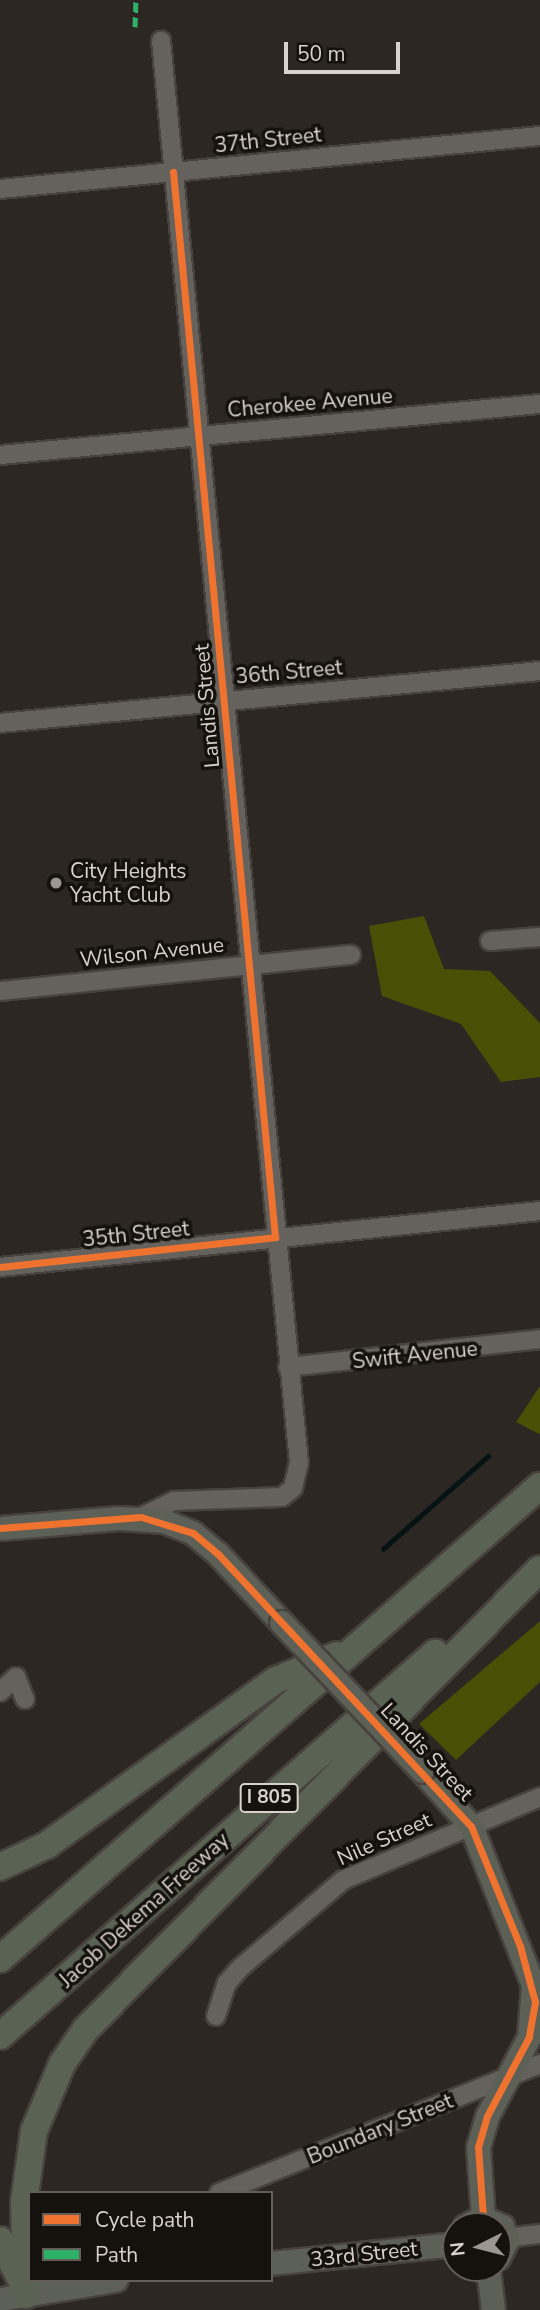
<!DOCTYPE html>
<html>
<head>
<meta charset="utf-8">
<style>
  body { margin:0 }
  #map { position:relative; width:540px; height:2310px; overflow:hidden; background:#2c2722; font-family:"Nunito Sans",sans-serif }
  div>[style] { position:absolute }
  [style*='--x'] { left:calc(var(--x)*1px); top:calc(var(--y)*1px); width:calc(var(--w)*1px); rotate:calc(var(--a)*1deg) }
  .green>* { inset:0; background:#494f05 }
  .stream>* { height:4.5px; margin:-2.25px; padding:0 2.25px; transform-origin:2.25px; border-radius:2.25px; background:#061314 }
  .roads { filter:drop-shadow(2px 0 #47423e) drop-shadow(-2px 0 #47423e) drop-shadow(0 2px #47423e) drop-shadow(0 -2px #47423e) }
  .minor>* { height:18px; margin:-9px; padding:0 9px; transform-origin:9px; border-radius:9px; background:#65615c }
  .major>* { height:23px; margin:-11.5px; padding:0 11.5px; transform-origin:11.5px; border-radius:11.5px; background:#5d6056 }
  .highway>* { height:26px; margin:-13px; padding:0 13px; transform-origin:13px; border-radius:13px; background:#5a6254 }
  .bridges { filter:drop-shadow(2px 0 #47423e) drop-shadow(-2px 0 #47423e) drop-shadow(0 2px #47423e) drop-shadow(0 -2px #47423e) }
  .major-bridge>* { height:23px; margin:-11.5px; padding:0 11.5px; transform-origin:11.5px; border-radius:11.5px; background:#5d6056 }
  .quiet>* { height:5px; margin-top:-2.5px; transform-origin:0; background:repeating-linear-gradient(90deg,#2db169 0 10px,transparent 0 15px) }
  .cycleway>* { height:7px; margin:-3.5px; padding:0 3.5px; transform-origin:3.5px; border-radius:3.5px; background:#ef722f }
  .dots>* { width:19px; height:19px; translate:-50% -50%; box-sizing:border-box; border:4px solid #15110d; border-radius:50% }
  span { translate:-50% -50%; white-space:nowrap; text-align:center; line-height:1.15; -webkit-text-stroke:7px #15110d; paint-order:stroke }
  .shield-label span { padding:2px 5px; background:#15110d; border:2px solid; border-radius:5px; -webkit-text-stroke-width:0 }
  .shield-label { font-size:19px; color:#d9d2cc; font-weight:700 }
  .street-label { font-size:21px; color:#d9d2cc }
  .poi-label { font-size:21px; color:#d9d2cc }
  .left { translate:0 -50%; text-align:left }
  .legend { position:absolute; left:28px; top:2191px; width:245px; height:91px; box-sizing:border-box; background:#15110d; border:2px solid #635e59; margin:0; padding:9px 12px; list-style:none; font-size:21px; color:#d9d2cc }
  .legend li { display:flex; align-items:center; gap:14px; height:35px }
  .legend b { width:35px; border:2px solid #635e59 }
  .north { position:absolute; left:442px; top:2212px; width:70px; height:70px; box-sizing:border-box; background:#15110d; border:2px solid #635e59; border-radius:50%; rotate:264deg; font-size:19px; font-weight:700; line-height:28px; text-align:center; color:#d9d2cc }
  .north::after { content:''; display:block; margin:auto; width:24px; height:32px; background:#9c9690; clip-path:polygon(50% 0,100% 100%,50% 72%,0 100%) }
  .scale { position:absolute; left:284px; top:42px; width:116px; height:32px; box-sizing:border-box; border:4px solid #d9d2cc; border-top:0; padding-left:9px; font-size:21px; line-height:24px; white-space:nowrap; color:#d9d2cc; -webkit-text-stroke:5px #15110d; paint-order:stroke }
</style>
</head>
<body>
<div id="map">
  <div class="green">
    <div style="clip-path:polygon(424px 916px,444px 969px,490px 971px,540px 1023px,540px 1077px,501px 1082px,461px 1024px,382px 996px,369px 926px)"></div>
    <div style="clip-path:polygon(540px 1386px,540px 1433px,539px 1434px,516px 1422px)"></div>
    <div style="clip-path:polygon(540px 1621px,540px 1682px,456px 1760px,419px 1724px)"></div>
  </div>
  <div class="stream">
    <div style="--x:383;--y:1549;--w:140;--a:-41.5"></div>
  </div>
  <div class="roads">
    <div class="minor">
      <div style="--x:0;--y:189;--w:543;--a:-5.61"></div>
      <div style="--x:0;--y:455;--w:542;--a:-5.4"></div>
      <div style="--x:0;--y:723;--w:542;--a:-5.5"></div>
      <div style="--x:490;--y:941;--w:50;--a:-4.6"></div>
      <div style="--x:0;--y:991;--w:353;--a:-5.9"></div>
      <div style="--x:0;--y:1267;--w:543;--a:-5.92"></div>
      <div style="--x:288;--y:1367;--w:254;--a:-6.3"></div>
      <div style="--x:141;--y:1517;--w:37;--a:-26"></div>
      <div style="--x:174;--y:1501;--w:108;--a:-2.1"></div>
      <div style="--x:282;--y:1497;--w:14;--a:-39"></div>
      <div style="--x:293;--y:1488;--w:26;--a:-77"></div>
      <div style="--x:299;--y:1463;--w:1429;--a:-95.54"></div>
      <div style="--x:0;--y:1692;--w:22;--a:-43"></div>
      <div style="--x:16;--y:1677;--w:24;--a:68"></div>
      <div style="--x:216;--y:2016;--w:35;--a:-72"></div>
      <div style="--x:227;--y:1983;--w:20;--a:-49"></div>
      <div style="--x:240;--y:1968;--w:135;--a:-40.5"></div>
      <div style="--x:343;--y:1880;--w:214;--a:-22.8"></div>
      <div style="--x:219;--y:2193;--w:346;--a:-21.9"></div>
      <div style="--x:506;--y:2238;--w:34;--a:-7"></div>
    </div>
    <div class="major">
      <div style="--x:0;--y:1528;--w:119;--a:-4.8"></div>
      <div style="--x:119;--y:1518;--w:45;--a:3.8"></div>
      <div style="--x:164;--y:1521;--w:31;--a:22"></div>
      <div style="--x:193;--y:1533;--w:33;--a:40"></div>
      <div style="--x:218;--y:1554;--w:93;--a:47.2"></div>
      <div style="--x:422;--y:1771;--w:74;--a:48.3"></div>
      <div style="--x:471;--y:1826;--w:171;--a:68.7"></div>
      <div style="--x:533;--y:1985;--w:52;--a:94.4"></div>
      <div style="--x:529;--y:2037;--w:89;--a:118"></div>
      <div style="--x:487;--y:2116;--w:32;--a:106"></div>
      <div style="--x:478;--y:2147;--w:70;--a:85.9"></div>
      <div style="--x:465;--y:2226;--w:18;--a:-29"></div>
      <div style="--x:481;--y:2217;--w:23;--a:23"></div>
      <div style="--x:502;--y:2226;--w:15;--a:70"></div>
      <div style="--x:507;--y:2240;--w:20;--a:117"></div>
      <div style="--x:271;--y:2263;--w:186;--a:-5.9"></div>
      <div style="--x:488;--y:2268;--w:42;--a:83.2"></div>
      <div style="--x:0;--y:2299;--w:117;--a:-9.4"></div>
    </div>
    <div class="highway">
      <div style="--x:0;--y:1867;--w:52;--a:-25.1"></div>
      <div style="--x:47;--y:1845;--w:282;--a:-35.8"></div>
      <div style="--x:276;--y:1680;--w:66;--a:-22.3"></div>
      <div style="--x:0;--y:1959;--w:718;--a:-41.22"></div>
      <div style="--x:0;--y:2036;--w:580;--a:-41.36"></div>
      <div style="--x:0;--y:2240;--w:45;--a:62.3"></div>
      <div style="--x:26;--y:2295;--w:93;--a:-91.2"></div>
      <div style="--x:24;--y:2202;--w:72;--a:-82"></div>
      <div style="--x:34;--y:2131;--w:73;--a:-67.3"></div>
      <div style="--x:62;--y:2064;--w:42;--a:-55.6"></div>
      <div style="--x:86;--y:2029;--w:646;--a:-45.38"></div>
    </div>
  </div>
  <div class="bridges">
    <div class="major-bridge">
      <div style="--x:281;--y:1622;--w:205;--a:46.6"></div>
    </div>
  </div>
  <div class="quiet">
    <div style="--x:135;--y:27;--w:27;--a:-88"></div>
  </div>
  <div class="cycleway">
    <div style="--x:0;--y:1267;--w:277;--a:-6.2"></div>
    <div style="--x:275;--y:1237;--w:1070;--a:-95.47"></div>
    <div style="--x:0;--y:1528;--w:141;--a:-4.5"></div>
    <div style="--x:141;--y:1517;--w:54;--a:17.1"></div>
    <div style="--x:193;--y:1533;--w:33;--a:40"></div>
    <div style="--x:218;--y:1554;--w:371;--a:47.1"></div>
    <div style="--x:471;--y:1826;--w:130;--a:67.8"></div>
    <div style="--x:520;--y:1946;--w:58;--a:75"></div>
    <div style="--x:535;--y:2002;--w:36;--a:100"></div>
    <div style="--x:529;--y:2037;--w:89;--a:118"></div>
    <div style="--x:487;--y:2116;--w:32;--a:106"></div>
    <div style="--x:478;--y:2147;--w:70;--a:85.9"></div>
  </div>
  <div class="dots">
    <div style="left:56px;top:883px;background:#9c9690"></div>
  </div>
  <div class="shield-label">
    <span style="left:269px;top:1798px">I 805</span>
  </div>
  <div class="street-label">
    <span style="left:268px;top:140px;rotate:-6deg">37th Street</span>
    <span style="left:310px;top:403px;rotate:-5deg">Cherokee Avenue</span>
    <span style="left:289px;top:672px;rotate:-5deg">36th Street</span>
    <span style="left:207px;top:706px;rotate:-95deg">Landis Street</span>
    <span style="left:152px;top:952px;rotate:-6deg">Wilson Avenue</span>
    <span style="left:136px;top:1234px;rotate:-6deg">35th Street</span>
    <span style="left:415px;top:1355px;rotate:-6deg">Swift Avenue</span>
    <span style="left:427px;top:1752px;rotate:47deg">Landis Street</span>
    <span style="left:384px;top:1839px;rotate:-24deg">Nile Street</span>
    <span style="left:144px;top:1910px;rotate:-42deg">Jacob Dekema Freeway</span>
    <span style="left:380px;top:2129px;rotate:-22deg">Boundary Street</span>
    <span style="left:364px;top:2254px;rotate:-6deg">33rd Street</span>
  </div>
  <div class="poi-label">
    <span class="left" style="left:70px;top:883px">City Heights<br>Yacht Club</span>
  </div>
  <ul class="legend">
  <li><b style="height:9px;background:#ef722f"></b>Cycle path</li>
  <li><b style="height:9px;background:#2db169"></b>Path</li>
  </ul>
  <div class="north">N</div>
  <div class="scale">50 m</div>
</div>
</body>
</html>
